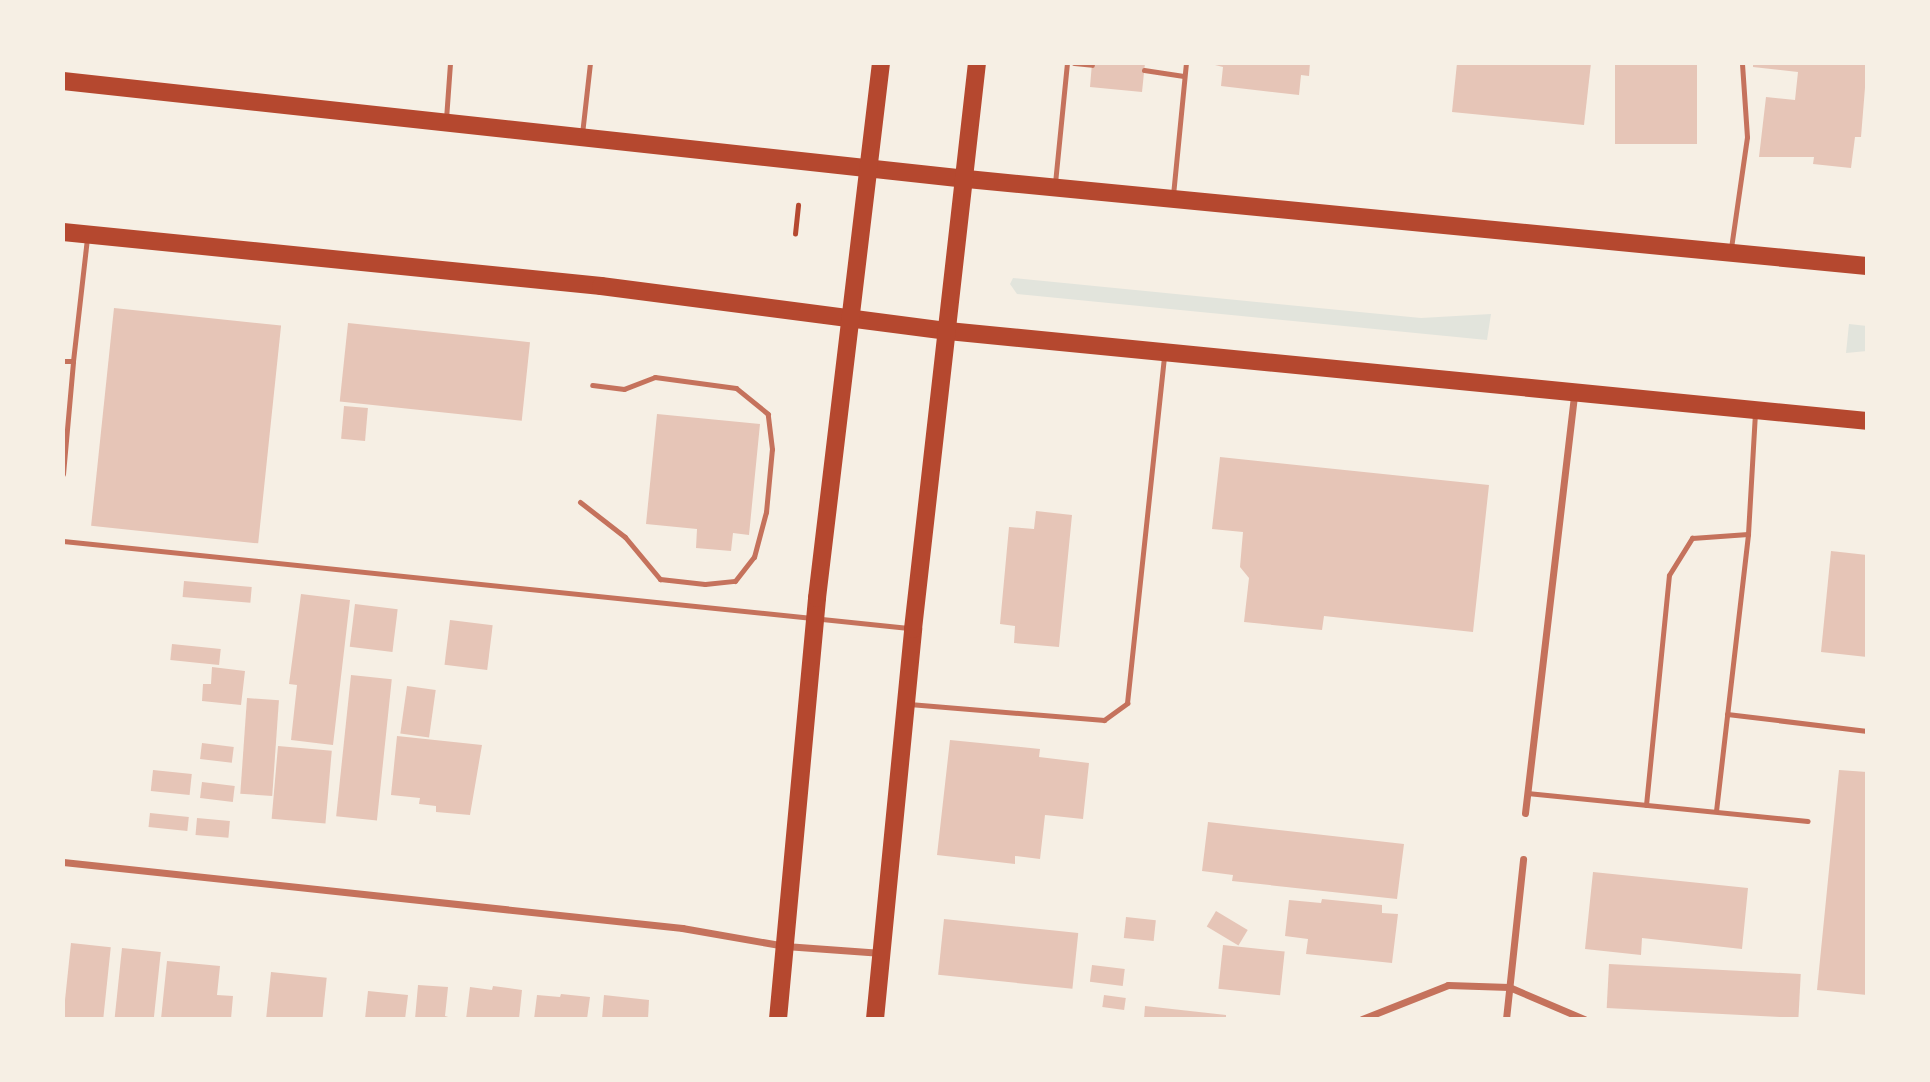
<!DOCTYPE html>
<html>
<head>
<meta charset="utf-8">
<style>
  body { margin:0 }
  #map { position:relative; width:1930px; height:1082px; overflow:hidden; background:#f6efe4; font-family:"Source Serif 4",serif }
  div>[style] { position:absolute }
  [style*='--x'] { left:calc(var(--x)*1px); top:calc(var(--y)*1px); width:calc(var(--w)*1px); rotate:calc(var(--a)*1deg) }
  .green>* { inset:0; background:#e2e4dc }
  .building>* { inset:0; background:#e6c5b7; transform-origin:0 0 }
  .path>* { height:4.5px; margin:-2.25px; padding:0 2.25px; transform-origin:2.25px; border-radius:2.25px; background:#b5482f }
  .service>* { height:5px; margin:-2.5px; padding:0 2.5px; transform-origin:2.5px; border-radius:2.5px; background:#c5725c }
  .minor>* { height:7px; margin:-3.5px; padding:0 3.5px; transform-origin:3.5px; border-radius:3.5px; background:#c5725c }
  .primary>* { height:18px; margin:-9px; padding:0 9px; transform-origin:9px; border-radius:9px; background:#b5482f }
  span { translate:-50% -50%; white-space:nowrap; text-align:center; line-height:1.15; -webkit-text-stroke:7px #f6efe4; paint-order:stroke }
  .frame { position:absolute; inset:0; border:65px solid #f6efe4; pointer-events:none }
</style>
</head>
<body>
<div id="map">
  <div class="green">
    <div style="clip-path:polygon(1013px 278px,1421px 318px,1491px 314px,1487px 340px,1017px 294px,1010px 284px)"></div>
    <div style="clip-path:polygon(1849px 324px,1867px 326px,1867px 351px,1846px 353px)"></div>
  </div>
  <div class="building">
    <div style="clip-path:polygon(1092px 63px,1145px 63px,1142px 92px,1090px 87px)"></div>
    <div style="clip-path:polygon(1207px 63px,1310px 63px,1309px 76px,1301px 75px,1299px 95px,1221px 86px,1223px 67px)"></div>
    <div style="clip-path:polygon(1457px 63px,1591px 63px,1584px 125px,1452px 112px)"></div>
    <div style="left:1615px;top:63px;width:82px;height:81px"></div>
    <div style="clip-path:polygon(1753px 63px,1867px 63px,1861px 137px,1855px 137px,1851px 168px,1813px 164px,1814px 157px,1759px 157px,1766px 97px,1795px 100px,1798px 72px,1753px 67px)"></div>
    <div style="left:114px;top:308px;width:168px;height:219px;rotate:6deg"></div>
    <div style="left:348px;top:323px;width:183px;height:79px;rotate:6deg"></div>
    <div style="left:344px;top:406px;width:24px;height:33px;rotate:5deg"></div>
    <div style="clip-path:polygon(657px 414px,760px 424px,749px 535px,733px 533px,731px 551px,696px 548px,697px 529px,646px 524px)"></div>
    <div style="clip-path:polygon(1220px 457px,1489px 485px,1473px 632px,1324px 616px,1322px 630px,1244px 622px,1249px 578px,1240px 567px,1243px 532px,1212px 529px)"></div>
    <div style="clip-path:polygon(1036px 511px,1072px 515px,1059px 647px,1014px 643px,1015px 626px,1000px 624px,1009px 527px,1034px 529px)"></div>
    <div style="clip-path:polygon(1831px 551px,1867px 555px,1867px 657px,1821px 652px)"></div>
    <div style="left:184px;top:581px;width:68px;height:16px;rotate:5deg"></div>
    <div style="clip-path:polygon(301px 594px,350px 600px,333px 745px,291px 740px,297px 685px,289px 684px)"></div>
    <div style="left:355px;top:604px;width:43px;height:43px;rotate:7deg"></div>
    <div style="left:450px;top:620px;width:43px;height:45px;rotate:7deg"></div>
    <div style="left:172px;top:644px;width:49px;height:16px;rotate:6deg"></div>
    <div style="clip-path:polygon(212px 667px,245px 671px,241px 705px,202px 701px,203px 684px,211px 684px)"></div>
    <div style="left:351px;top:675px;width:41px;height:142px;rotate:6deg"></div>
    <div style="left:407px;top:686px;width:29px;height:48px;rotate:8deg"></div>
    <div style="left:247px;top:698px;width:32px;height:96px;rotate:4deg"></div>
    <div style="clip-path:polygon(397px 736px,482px 745px,470px 815px,436px 812px,436px 806px,419px 804px,420px 798px,391px 795px)"></div>
    <div style="clip-path:polygon(950px 740px,1040px 749px,1039px 757px,1089px 763px,1083px 819px,1045px 815px,1040px 859px,1015px 856px,1015px 864px,937px 855px)"></div>
    <div style="left:202px;top:743px;width:32px;height:16px;rotate:7deg"></div>
    <div style="left:278px;top:746px;width:54px;height:73px;rotate:5deg"></div>
    <div style="left:153px;top:770px;width:39px;height:21px;rotate:6deg"></div>
    <div style="clip-path:polygon(1839px 770px,1867px 772px,1867px 995px,1817px 990px)"></div>
    <div style="left:202px;top:782px;width:33px;height:16px;rotate:7deg"></div>
    <div style="left:150px;top:813px;width:39px;height:14px;rotate:6deg"></div>
    <div style="left:197px;top:818px;width:33px;height:17px;rotate:5deg"></div>
    <div style="clip-path:polygon(1208px 822px,1404px 844px,1397px 899px,1232px 881px,1233px 875px,1202px 871px)"></div>
    <div style="clip-path:polygon(1593px 872px,1748px 888px,1742px 949px,1642px 938px,1641px 955px,1585px 949px)"></div>
    <div style="clip-path:polygon(1322px 899px,1382px 905px,1382px 913px,1398px 914px,1392px 963px,1306px 954px,1308px 939px,1285px 936px,1289px 900px,1321px 903px)"></div>
    <div style="left:1216px;top:911px;width:37px;height:18px;rotate:31deg"></div>
    <div style="left:1126px;top:917px;width:30px;height:21px;rotate:6deg"></div>
    <div style="left:944px;top:919px;width:135px;height:56px;rotate:6deg"></div>
    <div style="left:71px;top:943px;width:40px;height:76px;rotate:6deg"></div>
    <div style="left:1223px;top:945px;width:62px;height:44px;rotate:6deg"></div>
    <div style="left:122px;top:948px;width:39px;height:71px;rotate:6deg"></div>
    <div style="clip-path:polygon(167px 961px,220px 966px,217px 995px,233px 996px,231px 1019px,161px 1019px)"></div>
    <div style="left:1609px;top:964px;width:192px;height:44px;rotate:3deg"></div>
    <div style="left:1092px;top:965px;width:33px;height:17px;rotate:7deg"></div>
    <div style="left:271px;top:972px;width:56px;height:47px;rotate:6deg"></div>
    <div style="clip-path:polygon(418px 985px,448px 987px,445px 1016px,455px 1019px,415px 1019px)"></div>
    <div style="clip-path:polygon(493px 986px,522px 990px,519px 1019px,466px 1019px,470px 987px,492px 990px)"></div>
    <div style="clip-path:polygon(368px 991px,408px 995px,405px 1019px,365px 1019px)"></div>
    <div style="clip-path:polygon(561px 994px,590px 997px,587px 1019px,534px 1019px,537px 995px,560px 997px)"></div>
    <div style="clip-path:polygon(604px 995px,649px 1000px,648px 1019px,602px 1019px)"></div>
    <div style="left:1104px;top:995px;width:22px;height:12px;rotate:8deg"></div>
    <div style="clip-path:polygon(1145px 1006px,1226px 1015px,1226px 1019px,1144px 1019px)"></div>
  </div>
  <div class="path">
    <div style="--x:795;--y:234;--w:29;--a:-84"></div>
  </div>
  <div class="service">
    <div style="--x:1074;--y:63;--w:18;--a:6"></div>
    <div style="--x:1144;--y:70;--w:40;--a:8.5"></div>
    <div style="--x:446;--y:119;--w:56;--a:-85.9"></div>
    <div style="--x:582;--y:134;--w:71;--a:-83.6"></div>
    <div style="--x:1055;--y:183;--w:121;--a:-84.3"></div>
    <div style="--x:1173;--y:195;--w:133;--a:-84.4"></div>
    <div style="--x:1731;--y:248;--w:112;--a:-81.8"></div>
    <div style="--x:1747;--y:137;--w:74;--a:-93.9"></div>
    <div style="--x:63;--y:361;--w:10;--a:0"></div>
    <div style="--x:73;--y:361;--w:123;--a:-83.5"></div>
    <div style="--x:63;--y:474;--w:113;--a:-84.9"></div>
    <div style="--x:580;--y:502;--w:57;--a:37.9"></div>
    <div style="--x:625;--y:537;--w:55;--a:50.2"></div>
    <div style="--x:660;--y:579;--w:45;--a:6.3"></div>
    <div style="--x:705;--y:584;--w:30;--a:-6"></div>
    <div style="--x:735;--y:581;--w:31;--a:-52"></div>
    <div style="--x:754;--y:557;--w:47;--a:-75.1"></div>
    <div style="--x:766;--y:512;--w:63;--a:-84.6"></div>
    <div style="--x:772;--y:449;--w:35;--a:-97"></div>
    <div style="--x:768;--y:414;--w:41;--a:-140.9"></div>
    <div style="--x:736;--y:388;--w:82;--a:-172.3"></div>
    <div style="--x:655;--y:377;--w:33;--a:159"></div>
    <div style="--x:624;--y:389;--w:32;--a:-173"></div>
    <div style="--x:63;--y:541;--w:850;--a:5.87"></div>
    <div style="--x:909;--y:704;--w:196;--a:4.7"></div>
    <div style="--x:1104;--y:720;--w:29;--a:-36"></div>
    <div style="--x:1127;--y:703;--w:351;--a:-83.9"></div>
    <div style="--x:1727;--y:714;--w:141;--a:6.9"></div>
    <div style="--x:1527;--y:793;--w:282;--a:5.7"></div>
    <div style="--x:1646;--y:805;--w:231;--a:-84.3"></div>
    <div style="--x:1669;--y:575;--w:44;--a:-58.1"></div>
    <div style="--x:1692;--y:538;--w:56;--a:-4.1"></div>
    <div style="--x:1716;--y:811;--w:279;--a:-83.4"></div>
    <div style="--x:1748;--y:534;--w:121;--a:-86.7"></div>
  </div>
  <div class="minor">
    <div style="--x:1525;--y:813;--w:421;--a:-83.3"></div>
    <div style="--x:63;--y:862;--w:623;--a:6.09"></div>
    <div style="--x:682;--y:928;--w:105;--a:9.9"></div>
    <div style="--x:785;--y:946;--w:97;--a:4.1"></div>
    <div style="--x:1362;--y:1019;--w:92;--a:-21.6"></div>
    <div style="--x:1448;--y:985;--w:61;--a:1.9"></div>
    <div style="--x:1509;--y:987;--w:82;--a:23.1"></div>
    <div style="--x:1506;--y:1019;--w:161;--a:-83.9"></div>
  </div>
  <div class="primary">
    <div style="--x:63;--y:81;--w:909;--a:6.19"></div>
    <div style="--x:967;--y:179;--w:904;--a:5.52"></div>
    <div style="--x:63;--y:232;--w:541;--a:5.73"></div>
    <div style="--x:601;--y:286;--w:350;--a:7.4"></div>
    <div style="--x:948;--y:331;--w:923;--a:5.59"></div>
    <div style="--x:778;--y:1019;--w:423;--a:-84.7"></div>
    <div style="--x:817;--y:598;--w:539;--a:-83.18"></div>
    <div style="--x:875;--y:1019;--w:392;--a:-84.4"></div>
    <div style="--x:913;--y:629;--w:570;--a:-83.55"></div>
  </div>
  <div class="frame"></div>
</div>
</body>
</html>
